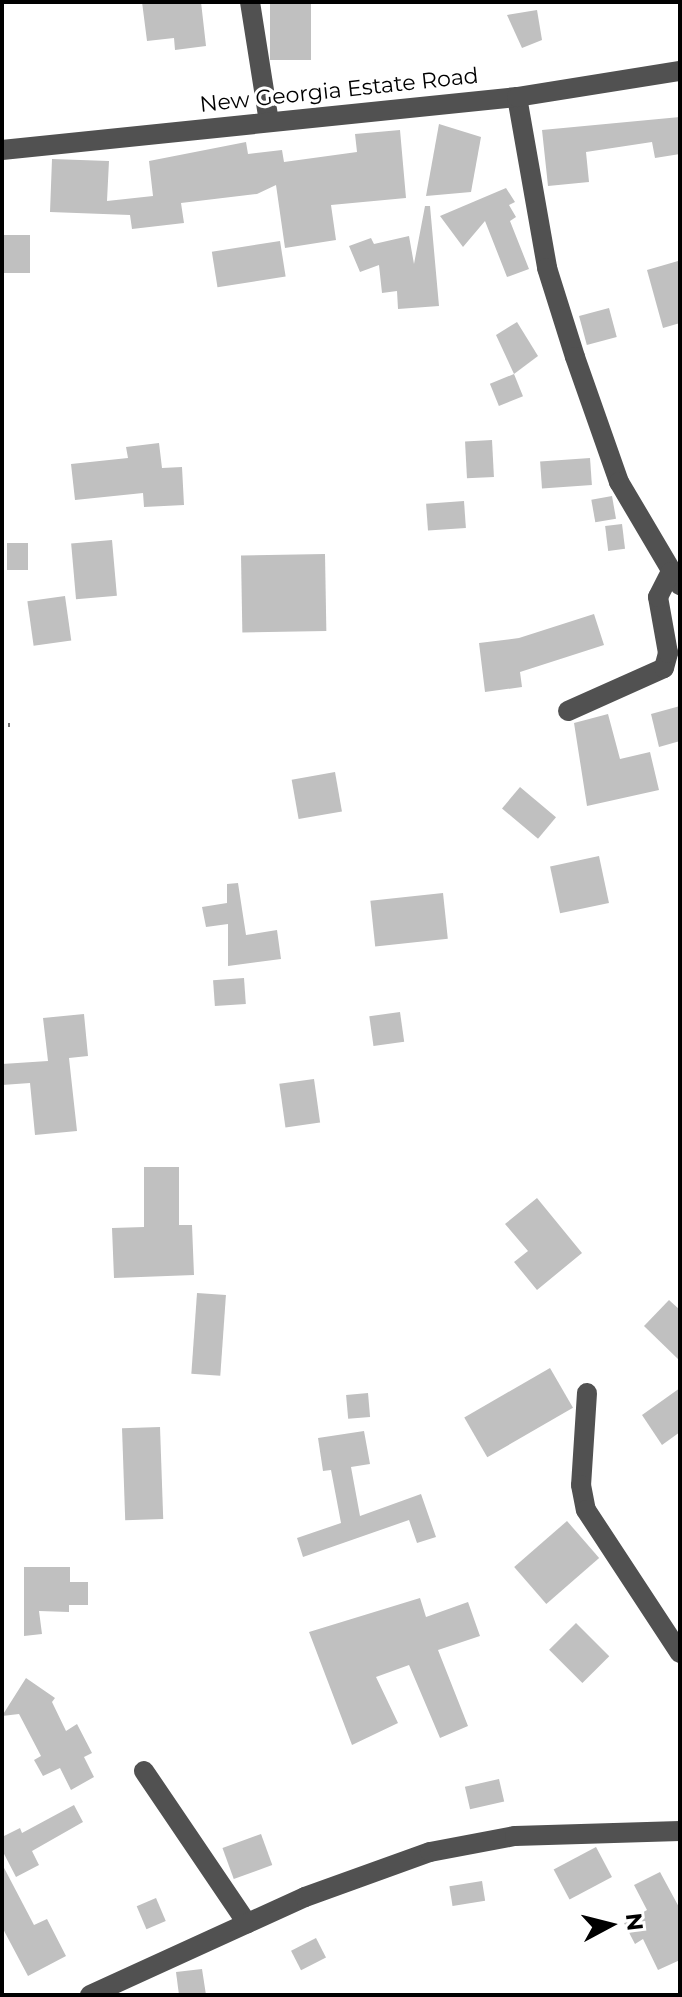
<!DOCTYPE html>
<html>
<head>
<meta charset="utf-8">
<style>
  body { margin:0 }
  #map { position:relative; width:682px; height:1997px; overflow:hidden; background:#fff; font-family:Montserrat,sans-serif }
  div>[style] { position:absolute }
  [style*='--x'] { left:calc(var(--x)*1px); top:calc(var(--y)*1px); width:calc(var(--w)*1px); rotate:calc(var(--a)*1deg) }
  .building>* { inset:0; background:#c0c0c0; transform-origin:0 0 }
  .path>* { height:4px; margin-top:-2px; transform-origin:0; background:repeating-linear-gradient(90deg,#737373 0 2px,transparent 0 6px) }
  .minor>* { height:20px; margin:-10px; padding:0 10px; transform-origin:10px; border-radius:10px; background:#515151 }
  span { translate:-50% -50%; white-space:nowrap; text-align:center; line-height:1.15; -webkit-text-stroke:6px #fff; paint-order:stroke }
  .street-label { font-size:22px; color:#000 }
  .frame { position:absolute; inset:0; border:4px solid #000; pointer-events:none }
  .north { position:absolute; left:570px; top:1885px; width:80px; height:80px; -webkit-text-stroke:6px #fff; paint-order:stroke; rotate:83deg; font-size:22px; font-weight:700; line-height:32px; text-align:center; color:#000 }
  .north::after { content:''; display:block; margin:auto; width:28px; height:36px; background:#000; clip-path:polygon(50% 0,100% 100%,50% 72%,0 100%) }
</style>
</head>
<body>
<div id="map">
  <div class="building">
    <div style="clip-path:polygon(142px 2px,201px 2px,206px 46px,175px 50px,174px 38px,147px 41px)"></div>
    <div style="left:270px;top:2px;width:41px;height:58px"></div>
    <div style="clip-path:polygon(537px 10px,542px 40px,522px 48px,507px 15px)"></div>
    <div style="clip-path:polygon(680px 117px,680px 154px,655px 158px,652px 142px,586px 152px,589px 182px,548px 186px,542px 130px)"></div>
    <div style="clip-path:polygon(439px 124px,481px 137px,471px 192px,426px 196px)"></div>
    <div style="clip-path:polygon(400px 130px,406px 198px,331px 205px,336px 240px,285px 248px,276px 185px,257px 194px,181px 203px,184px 223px,132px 229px,130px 215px,50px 212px,52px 159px,109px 161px,107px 201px,153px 196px,149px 161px,246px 142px,248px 154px,282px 150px,284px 162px,357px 152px,355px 134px)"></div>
    <div style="clip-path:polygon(506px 188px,515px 202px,509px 205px,516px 217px,510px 221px,529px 269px,507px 277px,485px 221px,463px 247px,440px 216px)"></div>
    <div style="clip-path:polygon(425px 206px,430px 206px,439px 306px,398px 309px,397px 291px,382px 293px,379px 265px,360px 272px,349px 246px,371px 238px,374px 244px,409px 236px,414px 264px)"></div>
    <div style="left:2px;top:235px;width:28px;height:38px"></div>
    <div style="left:280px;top:241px;width:36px;height:69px;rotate:81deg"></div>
    <div style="clip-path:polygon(678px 261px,680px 323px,663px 328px,647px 270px)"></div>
    <div style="left:609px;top:308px;width:30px;height:31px;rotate:75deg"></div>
    <div style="clip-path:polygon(517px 322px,538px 356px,514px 374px,496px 335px)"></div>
    <div style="left:514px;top:374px;width:24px;height:26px;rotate:68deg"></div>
    <div style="left:492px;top:440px;width:37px;height:27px;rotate:87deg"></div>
    <div style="clip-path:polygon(159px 443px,162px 468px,182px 467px,184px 505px,144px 507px,143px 493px,75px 500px,71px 464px,128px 458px,126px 447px)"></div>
    <div style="left:590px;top:458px;width:27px;height:50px;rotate:86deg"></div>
    <div style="left:612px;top:496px;width:23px;height:21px;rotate:80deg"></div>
    <div style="left:464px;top:501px;width:27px;height:38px;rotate:86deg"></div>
    <div style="left:622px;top:524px;width:25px;height:17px;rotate:83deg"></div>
    <div style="left:112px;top:540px;width:56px;height:41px;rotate:85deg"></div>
    <div style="left:7px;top:543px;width:21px;height:27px"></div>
    <div style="left:325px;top:554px;width:77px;height:84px;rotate:89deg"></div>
    <div style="left:65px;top:596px;width:45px;height:38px;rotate:82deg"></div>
    <div style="clip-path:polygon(594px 614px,604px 645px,520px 672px,522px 687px,485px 692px,479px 643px,519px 638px)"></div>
    <div style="clip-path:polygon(680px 706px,680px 741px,659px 747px,651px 714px)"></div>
    <div style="clip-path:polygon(608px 714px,620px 759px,650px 752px,659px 790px,587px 806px,574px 723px)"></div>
    <div style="left:335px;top:772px;width:40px;height:44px;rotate:80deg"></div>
    <div style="left:520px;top:787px;width:47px;height:28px;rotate:40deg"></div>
    <div style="left:599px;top:856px;width:48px;height:50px;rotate:78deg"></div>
    <div style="clip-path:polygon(238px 883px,246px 935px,277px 930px,281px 959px,228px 966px,228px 924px,206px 927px,202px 907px,227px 903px,227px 884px)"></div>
    <div style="left:443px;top:893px;width:46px;height:73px;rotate:84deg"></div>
    <div style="left:244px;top:978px;width:26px;height:31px;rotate:86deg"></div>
    <div style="left:400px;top:1012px;width:30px;height:31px;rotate:82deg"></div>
    <div style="clip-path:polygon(84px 1014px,88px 1056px,69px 1058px,77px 1131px,35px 1135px,30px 1083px,2px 1085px,2px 1064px,48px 1061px,43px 1018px)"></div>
    <div style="left:314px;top:1079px;width:44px;height:35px;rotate:82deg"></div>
    <div style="clip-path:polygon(144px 1167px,179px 1167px,179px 1225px,192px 1225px,194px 1275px,114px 1278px,112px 1228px,144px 1227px)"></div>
    <div style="clip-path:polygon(537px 1198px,582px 1253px,537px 1290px,514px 1262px,528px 1251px,505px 1224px)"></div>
    <div style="left:197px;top:1293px;width:29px;height:81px;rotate:4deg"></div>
    <div style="clip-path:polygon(669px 1300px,680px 1310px,680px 1361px,644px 1326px)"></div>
    <div style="left:550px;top:1368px;width:46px;height:99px;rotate:60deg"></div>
    <div style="clip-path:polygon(680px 1388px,680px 1432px,662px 1445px,642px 1415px)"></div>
    <div style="left:368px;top:1393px;width:24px;height:22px;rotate:85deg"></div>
    <div style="left:160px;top:1427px;width:92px;height:38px;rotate:88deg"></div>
    <div style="clip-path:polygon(364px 1431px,370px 1464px,351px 1467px,360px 1516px,421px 1494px,436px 1537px,417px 1543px,409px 1520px,303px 1557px,297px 1538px,341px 1523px,331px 1470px,323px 1471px,318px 1438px)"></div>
    <div style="left:567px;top:1521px;width:49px;height:70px;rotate:49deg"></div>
    <div style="clip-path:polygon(24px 1567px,70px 1567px,70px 1582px,88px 1582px,88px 1605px,69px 1605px,69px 1612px,39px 1611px,42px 1634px,24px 1636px)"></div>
    <div style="clip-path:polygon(420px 1598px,426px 1617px,468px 1602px,480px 1636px,438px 1650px,468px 1726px,440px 1738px,409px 1665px,376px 1677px,398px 1723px,352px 1745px,309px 1632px)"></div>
    <div style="left:576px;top:1623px;width:47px;height:38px;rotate:45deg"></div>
    <div style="clip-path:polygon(26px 1678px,55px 1698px,52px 1702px,66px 1731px,77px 1724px,92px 1753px,84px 1757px,94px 1777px,71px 1790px,60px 1768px,43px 1776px,34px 1760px,41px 1756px,19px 1714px,2px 1716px)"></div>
    <div style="left:499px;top:1779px;width:23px;height:35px;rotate:77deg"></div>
    <div style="clip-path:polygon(74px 1805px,83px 1822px,32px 1851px,39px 1865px,16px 1877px,2px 1850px,2px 1837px,20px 1828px,22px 1833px)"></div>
    <div style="left:261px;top:1834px;width:33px;height:41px;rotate:70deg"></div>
    <div style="left:596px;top:1847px;width:34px;height:48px;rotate:62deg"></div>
    <div style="clip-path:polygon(2px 1864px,34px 1925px,47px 1919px,66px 1956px,28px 1976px,2px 1927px)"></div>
    <div style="clip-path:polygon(660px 1872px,680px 1909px,680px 1960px,658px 1970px,643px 1939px,635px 1944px,624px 1923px,647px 1910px,634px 1885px)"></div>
    <div style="left:482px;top:1881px;width:20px;height:33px;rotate:81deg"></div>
    <div style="left:156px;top:1898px;width:25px;height:21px;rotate:67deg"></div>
    <div style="left:316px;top:1938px;width:22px;height:28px;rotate:63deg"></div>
    <div style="clip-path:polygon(202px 1969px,206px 1995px,179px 1995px,176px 1972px)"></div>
  </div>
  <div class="path">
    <div style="--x:2;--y:725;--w:11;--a:0"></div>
  </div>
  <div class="minor">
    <div style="--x:250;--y:2;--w:121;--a:81"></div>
    <div style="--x:517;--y:97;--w:174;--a:80"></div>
    <div style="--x:547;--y:268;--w:93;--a:72.5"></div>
    <div style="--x:575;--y:357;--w:133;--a:70.6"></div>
    <div style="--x:619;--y:482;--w:120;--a:59.4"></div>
    <div style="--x:2;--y:150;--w:518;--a:-5.88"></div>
    <div style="--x:517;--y:97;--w:165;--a:-9.1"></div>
    <div style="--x:568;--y:711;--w:105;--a:-24.1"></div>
    <div style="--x:664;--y:668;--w:16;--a:-75"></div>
    <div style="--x:668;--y:653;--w:57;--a:-100.1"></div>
    <div style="--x:658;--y:597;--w:28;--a:-63"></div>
    <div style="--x:587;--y:1393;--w:92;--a:93.7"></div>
    <div style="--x:581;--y:1485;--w:25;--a:79"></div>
    <div style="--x:586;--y:1510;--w:171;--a:56.7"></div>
    <div style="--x:144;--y:1771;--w:184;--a:55.9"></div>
    <div style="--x:90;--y:1995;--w:236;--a:-24.5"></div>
    <div style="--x:305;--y:1897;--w:133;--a:-19.8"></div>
    <div style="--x:430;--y:1852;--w:86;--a:-10.7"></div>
    <div style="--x:515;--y:1836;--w:165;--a:-1.7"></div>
  </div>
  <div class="street-label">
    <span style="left:339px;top:90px;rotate:-6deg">New Georgia Estate Road</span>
  </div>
  <div class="frame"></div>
  <div class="north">N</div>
</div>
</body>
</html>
